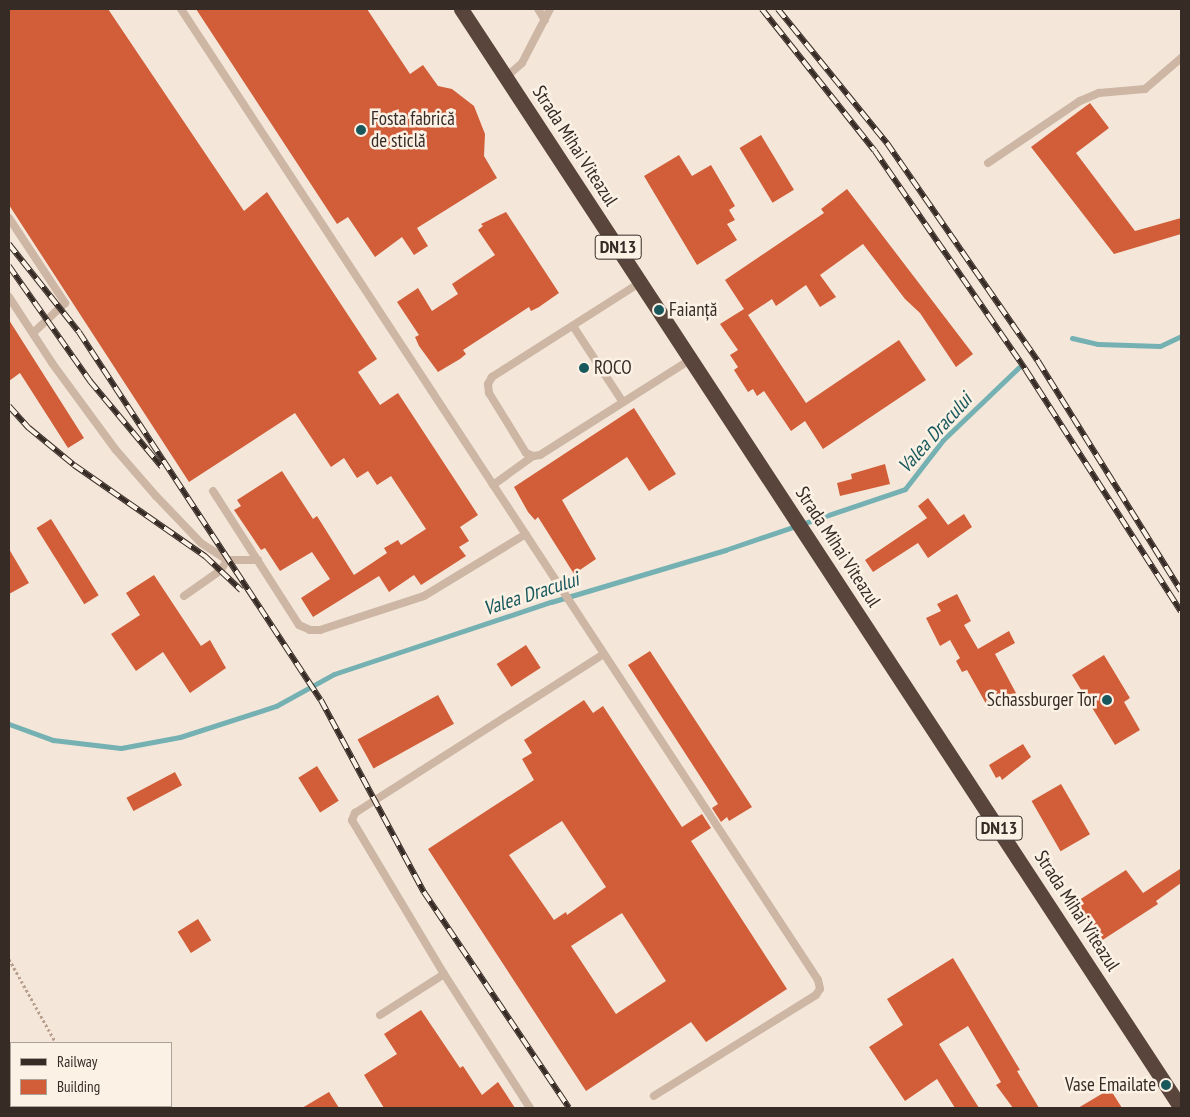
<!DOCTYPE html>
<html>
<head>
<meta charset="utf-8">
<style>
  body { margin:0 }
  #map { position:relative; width:1190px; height:1117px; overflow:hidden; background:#f4e7d9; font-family:"PT Sans Narrow",sans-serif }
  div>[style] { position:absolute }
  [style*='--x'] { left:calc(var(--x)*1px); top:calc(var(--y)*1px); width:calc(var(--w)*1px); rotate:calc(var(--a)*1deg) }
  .stream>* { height:5px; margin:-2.5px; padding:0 2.5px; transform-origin:2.5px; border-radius:2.5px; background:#75b1b3 }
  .building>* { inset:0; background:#d15e39; transform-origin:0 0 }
  .path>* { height:3px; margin-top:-1.5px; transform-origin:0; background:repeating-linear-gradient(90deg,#b9a08e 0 2.5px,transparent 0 5px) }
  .lane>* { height:8px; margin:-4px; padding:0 4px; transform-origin:4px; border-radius:4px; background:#cdb6a4 }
  .highway>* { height:15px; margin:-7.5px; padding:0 7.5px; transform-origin:7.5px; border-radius:7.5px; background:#59453c }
  .rail>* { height:5.5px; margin-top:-2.75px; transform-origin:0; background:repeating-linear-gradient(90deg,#fbf1e5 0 11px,#372b26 0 22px); box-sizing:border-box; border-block:1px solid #372b26 }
  .dots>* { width:14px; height:14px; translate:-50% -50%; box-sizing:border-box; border:2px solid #fbf1e5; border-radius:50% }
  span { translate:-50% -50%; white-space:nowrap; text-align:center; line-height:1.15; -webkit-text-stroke:5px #fbf1e5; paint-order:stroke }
  .shield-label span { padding:1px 4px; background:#fbf1e5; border:1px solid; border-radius:4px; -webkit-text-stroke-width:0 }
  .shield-label { font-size:18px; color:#372b26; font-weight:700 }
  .poi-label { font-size:19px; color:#372b26 }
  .left { translate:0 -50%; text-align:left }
  .right { translate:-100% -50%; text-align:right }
  .street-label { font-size:19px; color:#372b26 }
  .water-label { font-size:20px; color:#18585c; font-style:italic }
  .frame { position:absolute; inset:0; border:10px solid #372b26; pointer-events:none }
  .legend { position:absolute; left:10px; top:1042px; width:162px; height:65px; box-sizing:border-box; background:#fbf1e5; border:1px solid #ada299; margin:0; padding:6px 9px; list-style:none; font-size:15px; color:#372b26 }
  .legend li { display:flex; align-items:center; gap:10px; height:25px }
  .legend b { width:25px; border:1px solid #ada299 }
</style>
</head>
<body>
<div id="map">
  <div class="stream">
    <div style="--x:1072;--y:338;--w:27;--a:13"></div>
    <div style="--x:1098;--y:344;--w:62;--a:1.8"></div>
    <div style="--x:1160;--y:346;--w:23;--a:-25"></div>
    <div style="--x:9;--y:724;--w:47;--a:20"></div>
    <div style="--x:53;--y:740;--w:68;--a:6.7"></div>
    <div style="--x:121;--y:748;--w:60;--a:-10.6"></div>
    <div style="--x:180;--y:737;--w:101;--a:-17.9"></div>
    <div style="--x:276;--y:706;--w:66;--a:-28.9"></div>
    <div style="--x:334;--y:674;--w:229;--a:-18.4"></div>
    <div style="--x:551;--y:602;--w:182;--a:-16.6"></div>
    <div style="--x:725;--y:550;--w:190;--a:-18.7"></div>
    <div style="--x:905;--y:489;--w:62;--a:-52.2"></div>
    <div style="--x:943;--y:440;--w:105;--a:-43.8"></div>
  </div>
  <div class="building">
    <div style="clip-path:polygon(9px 9px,108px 9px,244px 211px,267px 192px,377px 359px,358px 372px,380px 405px,398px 393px,478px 515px,460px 527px,469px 541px,459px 547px,466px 556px,421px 585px,414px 575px,389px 592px,379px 576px,313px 617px,301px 598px,330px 579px,312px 552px,280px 571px,265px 548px,261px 550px,234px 510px,241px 506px,237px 500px,282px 471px,313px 519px,317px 516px,354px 575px,387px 553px,384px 548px,398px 540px,401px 545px,426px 529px,391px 476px,377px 485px,368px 471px,357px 478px,344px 458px,331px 467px,295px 413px,189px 482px,9px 205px)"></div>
    <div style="clip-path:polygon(196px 9px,367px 9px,410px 74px,423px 65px,438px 86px,452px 89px,474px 106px,485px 134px,484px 156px,497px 178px,417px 228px,428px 246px,414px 255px,402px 237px,375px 257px,348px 217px,337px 224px)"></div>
    <div style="clip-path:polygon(1090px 103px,1109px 128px,1076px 153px,1135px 231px,1181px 218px,1181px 234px,1114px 254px,1031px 147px)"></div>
    <div style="left:761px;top:135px;width:64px;height:25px;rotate:59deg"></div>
    <div style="clip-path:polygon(679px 155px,692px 176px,711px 165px,735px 206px,729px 210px,735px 220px,727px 224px,737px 240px,697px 265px,644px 176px)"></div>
    <div style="clip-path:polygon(847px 189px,973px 354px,956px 367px,920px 313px,905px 299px,863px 244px,820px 275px,836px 297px,820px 307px,806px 285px,776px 306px,772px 299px,748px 315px,806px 403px,899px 340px,926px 380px,823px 449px,805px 421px,791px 431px,764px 391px,757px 396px,753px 389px,748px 392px,734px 370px,738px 367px,730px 355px,738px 350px,720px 324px,744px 309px,725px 280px,824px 213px,821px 209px)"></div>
    <div style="clip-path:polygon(506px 212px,559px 293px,539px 307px,531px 311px,529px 307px,463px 350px,466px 354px,460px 359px,438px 372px,419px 346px,415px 337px,419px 335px,397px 302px,418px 288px,432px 311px,458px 294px,452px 284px,495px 255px,478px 230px,483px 226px,481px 224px)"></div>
    <div style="clip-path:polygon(9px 320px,84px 438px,68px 448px,20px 373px,9px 381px)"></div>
    <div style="clip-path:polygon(634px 408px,676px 474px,649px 491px,627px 457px,562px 500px,596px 559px,574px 574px,538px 517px,535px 520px,528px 512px,514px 487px)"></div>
    <div style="clip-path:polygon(885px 464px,890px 484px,840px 496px,837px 483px,852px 479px,851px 474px)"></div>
    <div style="clip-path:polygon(928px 498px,948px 525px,964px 514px,972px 527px,928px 558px,918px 543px,873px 572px,865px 560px,927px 518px,918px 506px)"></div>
    <div style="left:51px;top:519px;width:90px;height:17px;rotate:58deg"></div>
    <div style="clip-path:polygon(9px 549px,29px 583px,9px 594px)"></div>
    <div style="clip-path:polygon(154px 575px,201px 646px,210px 640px,226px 668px,190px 693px,163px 652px,136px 671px,111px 634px,140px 615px,126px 593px)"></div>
    <div style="clip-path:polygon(957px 594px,971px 621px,964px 625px,978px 649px,1009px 631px,1015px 643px,995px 654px,1016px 693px,989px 709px,967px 670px,962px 672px,956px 661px,960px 658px,950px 640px,940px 646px,926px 618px,941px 611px,937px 604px)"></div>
    <div style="left:526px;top:645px;width:27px;height:35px;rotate:57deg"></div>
    <div style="clip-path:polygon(650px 651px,752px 807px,729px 821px,727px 817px,721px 822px,712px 808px,718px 804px,628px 665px)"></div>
    <div style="clip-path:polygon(1104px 655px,1130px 698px,1124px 702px,1140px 730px,1115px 745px,1072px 675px)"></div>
    <div style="left:438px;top:695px;width:33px;height:92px;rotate:61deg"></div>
    <div style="clip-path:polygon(evenodd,584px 700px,593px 713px,603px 706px,682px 827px,702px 814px,711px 828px,691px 841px,787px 989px,706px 1042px,691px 1022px,586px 1091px,428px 849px,534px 780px,522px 759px,532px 753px,524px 740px,584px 700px,562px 821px,606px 887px,567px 915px,566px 912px,554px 920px,509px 855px,562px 821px,584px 700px,622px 913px,666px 981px,616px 1014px,571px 946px,622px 913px)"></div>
    <div style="clip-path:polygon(1023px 744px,1031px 757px,1002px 780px,1000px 776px,996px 778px,989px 765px)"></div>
    <div style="left:317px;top:766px;width:41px;height:22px;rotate:58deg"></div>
    <div style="left:175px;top:772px;width:15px;height:55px;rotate:62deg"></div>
    <div style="left:1061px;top:784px;width:58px;height:34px;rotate:60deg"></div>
    <div style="clip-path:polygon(1180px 869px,1181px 883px,1156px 901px,1158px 904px,1101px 941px,1076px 902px,1126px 870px,1143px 893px)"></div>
    <div style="left:198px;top:919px;width:25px;height:24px;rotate:58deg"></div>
    <div style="clip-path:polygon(953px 958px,1020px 1070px,1017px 1071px,1039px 1108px,1013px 1108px,996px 1085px,1001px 1082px,968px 1026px,939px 1044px,979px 1108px,955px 1108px,937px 1079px,905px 1101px,869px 1047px,903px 1025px,887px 999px)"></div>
    <div style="clip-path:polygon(421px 1010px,460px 1068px,463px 1066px,482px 1095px,498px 1082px,515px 1108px,384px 1108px,364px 1075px,397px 1054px,384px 1034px)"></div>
    <div style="clip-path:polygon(1110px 1089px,1122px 1108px,1078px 1108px)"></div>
    <div style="clip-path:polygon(329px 1092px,339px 1108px,302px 1108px)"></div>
  </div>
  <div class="path">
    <div style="--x:9;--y:959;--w:96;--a:60.8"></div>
    <div style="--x:90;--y:1106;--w:2;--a:63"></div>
  </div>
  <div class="lane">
    <div style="--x:181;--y:9;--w:1161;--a:56.73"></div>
    <div style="--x:818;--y:980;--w:9;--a:77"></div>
    <div style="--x:820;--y:989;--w:7;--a:124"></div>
    <div style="--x:816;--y:995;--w:191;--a:148.1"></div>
    <div style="--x:538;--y:9;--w:13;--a:58"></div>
    <div style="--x:506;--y:77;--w:21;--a:-41"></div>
    <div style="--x:522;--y:63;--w:61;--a:-62.6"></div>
    <div style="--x:988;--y:163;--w:111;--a:-34"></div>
    <div style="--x:1080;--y:101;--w:21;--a:-23"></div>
    <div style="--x:1099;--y:93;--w:46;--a:-5"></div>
    <div style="--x:1145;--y:89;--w:48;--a:-40.7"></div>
    <div style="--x:9;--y:218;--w:102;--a:56.6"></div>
    <div style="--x:65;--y:303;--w:44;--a:136.8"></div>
    <div style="--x:641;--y:282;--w:177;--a:147.5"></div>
    <div style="--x:492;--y:377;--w:8;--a:120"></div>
    <div style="--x:488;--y:384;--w:9;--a:84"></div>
    <div style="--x:489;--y:393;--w:70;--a:58.3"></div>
    <div style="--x:526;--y:453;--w:8;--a:23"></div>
    <div style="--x:533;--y:456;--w:7;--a:-8"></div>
    <div style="--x:540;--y:455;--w:179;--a:-32.4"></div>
    <div style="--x:9;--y:297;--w:79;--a:56.9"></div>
    <div style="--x:52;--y:363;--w:108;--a:53.7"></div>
    <div style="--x:116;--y:450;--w:61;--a:49"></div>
    <div style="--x:156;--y:496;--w:65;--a:46.2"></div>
    <div style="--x:201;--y:543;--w:31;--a:33"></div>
    <div style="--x:227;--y:560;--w:31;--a:0"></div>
    <div style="--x:573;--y:326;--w:90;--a:56.8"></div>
    <div style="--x:493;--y:485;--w:49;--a:-35.9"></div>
    <div style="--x:213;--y:491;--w:159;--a:57.3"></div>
    <div style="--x:299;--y:625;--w:12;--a:24"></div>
    <div style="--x:310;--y:630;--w:10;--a:0"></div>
    <div style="--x:320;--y:630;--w:109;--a:-18.1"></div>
    <div style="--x:424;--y:596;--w:119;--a:-31.3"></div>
    <div style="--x:184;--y:596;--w:45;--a:-35.1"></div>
    <div style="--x:221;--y:570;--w:12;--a:-59"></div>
    <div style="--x:380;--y:1015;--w:76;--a:-32.6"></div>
    <div style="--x:530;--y:1108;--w:159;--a:-122.7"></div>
    <div style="--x:444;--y:974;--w:179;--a:-120.9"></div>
    <div style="--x:352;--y:820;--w:8;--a:-67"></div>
    <div style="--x:355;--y:813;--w:295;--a:-32.6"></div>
  </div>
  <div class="highway">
    <div style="--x:461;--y:9;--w:1314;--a:56.77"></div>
  </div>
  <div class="rail">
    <div style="--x:762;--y:9;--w:181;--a:51.5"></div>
    <div style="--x:875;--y:151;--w:266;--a:55.4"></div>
    <div style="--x:1026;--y:370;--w:287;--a:57.3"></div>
    <div style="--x:778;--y:9;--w:173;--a:50.9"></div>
    <div style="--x:887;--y:143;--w:265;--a:55.3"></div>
    <div style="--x:1038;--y:361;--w:271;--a:58.1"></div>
    <div style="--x:9;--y:244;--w:112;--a:51.5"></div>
    <div style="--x:79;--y:332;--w:440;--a:56.7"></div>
    <div style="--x:321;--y:700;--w:218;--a:61.8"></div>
    <div style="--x:424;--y:892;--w:260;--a:56.1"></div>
    <div style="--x:9;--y:266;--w:141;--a:54.8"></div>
    <div style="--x:90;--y:381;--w:112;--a:50.1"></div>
    <div style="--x:9;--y:406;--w:30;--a:48"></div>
    <div style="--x:29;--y:428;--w:58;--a:39.4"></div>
    <div style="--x:74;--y:465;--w:160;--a:34.8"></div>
    <div style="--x:205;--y:556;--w:50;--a:43.4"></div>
  </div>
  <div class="dots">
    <div style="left:361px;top:130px;background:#18585c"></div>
    <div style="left:659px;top:310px;background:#18585c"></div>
    <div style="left:584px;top:368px;background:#18585c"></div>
    <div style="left:1107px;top:700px;background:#18585c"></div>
    <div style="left:1166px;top:1085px;background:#18585c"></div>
  </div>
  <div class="shield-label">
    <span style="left:618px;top:247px">DN13</span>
    <span style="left:999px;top:828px">DN13</span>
  </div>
  <div class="poi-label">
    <span class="left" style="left:371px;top:130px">Fosta fabrică<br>de sticlă</span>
    <span class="left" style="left:669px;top:310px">Faianță</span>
    <span class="left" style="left:594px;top:368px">ROCO</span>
    <span class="right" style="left:1097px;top:700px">Schassburger Tor</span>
    <span class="right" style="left:1156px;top:1085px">Vase Emailate</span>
  </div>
  <div class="street-label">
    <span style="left:575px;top:146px;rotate:57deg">Strada Mihai Viteazul</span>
    <span style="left:838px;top:547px;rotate:57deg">Strada Mihai Viteazul</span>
    <span style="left:1077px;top:911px;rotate:57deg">Strada Mihai Viteazul</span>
  </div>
  <div class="water-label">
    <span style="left:935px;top:433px;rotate:-48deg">Valea Dracului</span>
    <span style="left:531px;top:594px;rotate:-18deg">Valea Dracului</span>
  </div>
  <div class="frame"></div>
  <ul class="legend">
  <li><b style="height:6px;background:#372b26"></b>Railway</li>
  <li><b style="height:14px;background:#d15e39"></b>Building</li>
  </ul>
</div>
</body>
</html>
